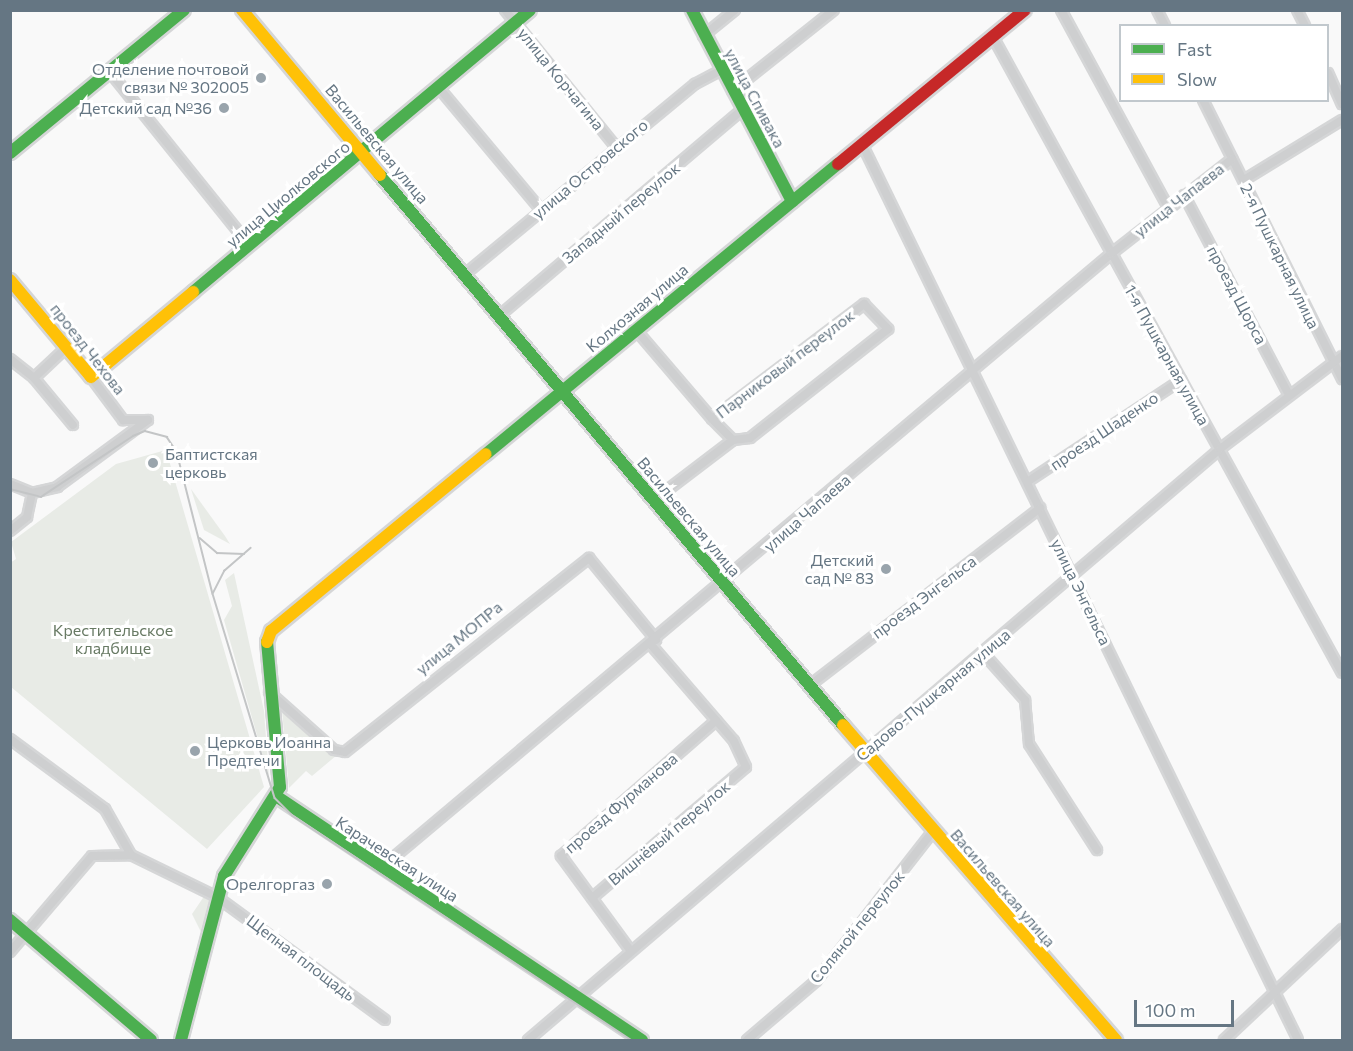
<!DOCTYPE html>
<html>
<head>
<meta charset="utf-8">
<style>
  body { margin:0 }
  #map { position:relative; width:1353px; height:1051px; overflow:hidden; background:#f9f9f9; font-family:Commissioner,sans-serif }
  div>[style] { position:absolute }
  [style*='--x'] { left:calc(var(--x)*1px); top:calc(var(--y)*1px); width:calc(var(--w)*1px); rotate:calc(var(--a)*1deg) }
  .green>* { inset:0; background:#e8ebe6 }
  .roads { filter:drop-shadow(2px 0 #d5d6d7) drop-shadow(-2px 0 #d5d6d7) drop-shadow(0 2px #d5d6d7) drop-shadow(0 -2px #d5d6d7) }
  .street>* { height:8px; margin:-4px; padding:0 4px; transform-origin:4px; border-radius:4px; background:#cecfd0 }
  .fast>* { height:12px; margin:-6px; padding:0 6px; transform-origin:6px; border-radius:6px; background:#4caf50 }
  .slow>* { height:12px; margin:-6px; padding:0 6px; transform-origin:6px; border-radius:6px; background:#ffc107 }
  .jam>* { height:12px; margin:-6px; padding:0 6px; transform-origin:6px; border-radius:6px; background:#c62828 }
  .tram>* { height:1.5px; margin:-0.75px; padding:0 0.75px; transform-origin:0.75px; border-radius:0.75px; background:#c3c5c6 }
  .dots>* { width:16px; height:16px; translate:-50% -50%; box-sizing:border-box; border:3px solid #fff; border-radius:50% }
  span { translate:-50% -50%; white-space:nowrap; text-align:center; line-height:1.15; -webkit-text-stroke:6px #fff; paint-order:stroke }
  .poi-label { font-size:16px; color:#657683 }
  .right { translate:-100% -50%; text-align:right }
  .left { translate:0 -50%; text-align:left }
  .street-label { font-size:16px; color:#657683 }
  .park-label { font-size:16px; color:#687a64 }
  .frame { position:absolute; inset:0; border:12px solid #657683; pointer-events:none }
  .legend { position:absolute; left:1119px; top:24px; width:210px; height:78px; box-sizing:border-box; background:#fff; border:2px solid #c1c8cd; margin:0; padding:8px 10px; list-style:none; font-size:18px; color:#657683 }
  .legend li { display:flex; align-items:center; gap:12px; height:30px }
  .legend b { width:30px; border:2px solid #c1c8cd }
  .scale { position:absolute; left:1134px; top:1000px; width:100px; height:27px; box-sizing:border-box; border:3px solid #657683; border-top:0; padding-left:8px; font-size:18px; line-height:21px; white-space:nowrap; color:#657683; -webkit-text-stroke:4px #fff; paint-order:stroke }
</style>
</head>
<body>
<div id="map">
  <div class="green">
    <div style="clip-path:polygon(166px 450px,264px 787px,207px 849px,11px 687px,10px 563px,16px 559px,11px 542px,116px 464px)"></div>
    <div style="clip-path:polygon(191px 489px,225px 536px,230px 544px,204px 530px)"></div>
    <div style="clip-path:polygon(234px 573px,264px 711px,269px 777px,224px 620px,232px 606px,225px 580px)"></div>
    <div style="clip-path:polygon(282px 710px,337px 755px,312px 776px,306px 771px,289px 788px)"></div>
    <div style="clip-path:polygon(205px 895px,211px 899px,202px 934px,192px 914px)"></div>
  </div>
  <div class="roads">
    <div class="street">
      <div style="--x:505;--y:10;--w:176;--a:51"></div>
      <div style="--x:1061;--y:10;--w:224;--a:61.5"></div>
      <div style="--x:1157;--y:10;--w:18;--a:63"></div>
      <div style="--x:1297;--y:10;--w:18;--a:63"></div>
      <div style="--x:703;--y:36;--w:41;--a:-39.1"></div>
      <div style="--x:993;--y:37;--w:725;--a:61.24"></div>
      <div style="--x:110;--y:72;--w:223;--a:51.2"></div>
      <div style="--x:1328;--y:73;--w:34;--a:66"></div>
      <div style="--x:439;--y:88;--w:159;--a:50.1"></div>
      <div style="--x:732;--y:91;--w:130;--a:-38.5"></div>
      <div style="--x:1203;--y:100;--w:312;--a:63.5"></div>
      <div style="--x:862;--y:144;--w:996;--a:64.05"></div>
      <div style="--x:1244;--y:180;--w:115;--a:-31.5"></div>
      <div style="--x:1184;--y:195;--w:226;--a:62.3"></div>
      <div style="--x:464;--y:275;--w:300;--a:-39.6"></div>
      <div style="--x:695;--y:84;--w:30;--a:-28"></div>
      <div style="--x:499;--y:316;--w:319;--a:-40.3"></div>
      <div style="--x:636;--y:330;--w:117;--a:49.5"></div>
      <div style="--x:712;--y:419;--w:191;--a:-37.1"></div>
      <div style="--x:864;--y:304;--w:35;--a:46"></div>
      <div style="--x:888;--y:329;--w:176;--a:141.7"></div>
      <div style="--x:750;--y:438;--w:17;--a:173"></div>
      <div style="--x:733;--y:440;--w:101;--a:142.7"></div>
      <div style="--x:10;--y:359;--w:31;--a:38"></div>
      <div style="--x:34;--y:378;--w:45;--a:-43.2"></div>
      <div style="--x:91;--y:377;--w:54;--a:53.3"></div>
      <div style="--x:123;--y:420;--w:25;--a:0"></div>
      <div style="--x:34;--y:378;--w:61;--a:50.3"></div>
      <div style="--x:712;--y:419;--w:30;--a:45"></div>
      <div style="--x:1027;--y:482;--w:185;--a:-33.5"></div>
      <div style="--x:10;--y:484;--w:24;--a:22"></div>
      <div style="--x:32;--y:493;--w:26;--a:-13"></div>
      <div style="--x:57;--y:487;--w:113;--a:-36.4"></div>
      <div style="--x:10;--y:531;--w:22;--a:-39"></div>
      <div style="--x:27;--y:517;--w:25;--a:-78"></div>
      <div style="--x:984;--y:654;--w:62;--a:48.3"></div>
      <div style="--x:1025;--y:700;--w:44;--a:84.8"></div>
      <div style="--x:1029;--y:744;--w:126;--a:57.3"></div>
      <div style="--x:809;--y:686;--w:292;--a:-37.6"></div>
      <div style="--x:269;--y:692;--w:87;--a:41.7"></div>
      <div style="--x:334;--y:750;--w:11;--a:10"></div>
      <div style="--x:345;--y:752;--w:312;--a:-38.5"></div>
      <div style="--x:589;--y:558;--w:106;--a:50.7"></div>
      <div style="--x:10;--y:739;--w:118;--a:36.4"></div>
      <div style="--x:105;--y:809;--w:53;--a:60.5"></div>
      <div style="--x:131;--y:855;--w:96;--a:26"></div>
      <div style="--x:217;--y:897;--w:208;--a:36.2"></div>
      <div style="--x:381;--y:868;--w:954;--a:-40.07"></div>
      <div style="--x:1111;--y:254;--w:154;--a:-38.1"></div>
      <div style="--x:592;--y:898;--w:202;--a:-40.4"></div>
      <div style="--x:746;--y:767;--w:29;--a:-115"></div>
      <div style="--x:734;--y:741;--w:127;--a:-130.8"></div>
      <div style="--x:630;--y:950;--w:117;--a:-126.3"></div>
      <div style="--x:561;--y:856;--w:206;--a:-41.1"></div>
      <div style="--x:10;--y:952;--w:126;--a:-49.5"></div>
      <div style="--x:92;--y:856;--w:39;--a:-1"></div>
      <div style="--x:528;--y:1040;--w:910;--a:-40.5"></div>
      <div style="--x:1220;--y:449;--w:153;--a:-37.3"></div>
      <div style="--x:747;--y:1040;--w:91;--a:-40.5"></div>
      <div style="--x:816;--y:981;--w:190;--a:-52"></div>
      <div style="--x:1224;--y:1040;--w:162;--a:-43.2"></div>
    </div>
    <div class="fast">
      <div style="--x:692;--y:10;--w:216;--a:62.4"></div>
      <div style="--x:10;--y:153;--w:225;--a:-39.4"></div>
      <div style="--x:380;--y:175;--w:719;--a:49.91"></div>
      <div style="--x:193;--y:292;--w:439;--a:-39.9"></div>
      <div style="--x:486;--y:454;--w:456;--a:-39.5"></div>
      <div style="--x:276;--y:796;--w:440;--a:33.7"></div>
      <div style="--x:10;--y:920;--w:185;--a:40.4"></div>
      <div style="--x:181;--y:1040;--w:170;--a:-75.3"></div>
      <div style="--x:224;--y:876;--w:105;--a:-57.8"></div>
      <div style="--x:280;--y:787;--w:146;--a:-95.1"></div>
    </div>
    <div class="slow">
      <div style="--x:242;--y:10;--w:215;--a:50.1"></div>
      <div style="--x:10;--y:280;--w:126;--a:50.1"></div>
      <div style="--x:91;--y:377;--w:133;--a:-39.8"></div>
      <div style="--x:267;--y:642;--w:12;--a:-70"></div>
      <div style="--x:271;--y:631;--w:278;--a:-39.5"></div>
      <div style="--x:843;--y:725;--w:417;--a:49.1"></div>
    </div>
    <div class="jam">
      <div style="--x:838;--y:164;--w:242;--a:-39.5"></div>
    </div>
  </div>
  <div class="tram">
    <div style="--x:10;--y:489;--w:32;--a:14"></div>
    <div style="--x:41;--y:497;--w:110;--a:-33.5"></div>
    <div style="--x:133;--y:436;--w:13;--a:-23"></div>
    <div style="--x:145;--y:431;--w:23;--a:15"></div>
    <div style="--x:167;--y:437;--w:18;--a:56"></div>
    <div style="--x:177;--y:452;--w:146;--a:75.8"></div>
    <div style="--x:213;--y:594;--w:213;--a:73.1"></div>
    <div style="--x:275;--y:798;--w:25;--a:45"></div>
    <div style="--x:293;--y:816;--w:405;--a:33.5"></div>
    <div style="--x:200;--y:538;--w:23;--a:41"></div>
    <div style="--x:217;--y:553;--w:27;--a:2"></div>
    <div style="--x:213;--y:593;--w:25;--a:-63"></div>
    <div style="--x:224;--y:571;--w:35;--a:-41"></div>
  </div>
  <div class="dots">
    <div style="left:261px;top:78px;background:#99a4ac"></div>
    <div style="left:224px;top:108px;background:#99a4ac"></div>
    <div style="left:153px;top:463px;background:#99a4ac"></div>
    <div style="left:886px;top:569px;background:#99a4ac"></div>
    <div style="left:195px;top:751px;background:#99a4ac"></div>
    <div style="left:327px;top:884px;background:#99a4ac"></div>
  </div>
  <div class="poi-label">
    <span class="right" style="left:249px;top:78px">Отделение почтовой<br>связи № 302005</span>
    <span class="right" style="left:212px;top:108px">Детский сад №36</span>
    <span class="left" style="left:165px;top:463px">Баптистская<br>церковь</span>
    <span class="right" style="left:874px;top:569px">Детский<br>сад № 83</span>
    <span class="left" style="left:207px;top:751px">Церковь Иоанна<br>Предтечи</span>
    <span class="right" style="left:315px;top:884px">Орелгоргаз</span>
  </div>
  <div class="street-label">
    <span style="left:561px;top:79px;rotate:51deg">улица Корчагина</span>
    <span style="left:755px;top:98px;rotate:62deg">улица Спивака</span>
    <span style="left:377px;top:144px;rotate:50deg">Васильевская улица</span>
    <span style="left:590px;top:169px;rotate:-40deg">улица Островского</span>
    <span style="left:288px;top:194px;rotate:-40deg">улица Циолковского</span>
    <span style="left:1179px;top:200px;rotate:-38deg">улица Чапаева</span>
    <span style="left:621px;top:213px;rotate:-40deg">Западный переулок</span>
    <span style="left:1280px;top:256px;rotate:64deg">2-я Пушкарная улица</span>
    <span style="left:1237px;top:295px;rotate:62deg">проезд Щорса</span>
    <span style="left:637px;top:308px;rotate:-40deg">Колхозная улица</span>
    <span style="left:88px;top:349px;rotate:52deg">проезд Чехова</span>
    <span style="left:1167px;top:355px;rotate:61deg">1-я Пушкарная улица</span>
    <span style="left:785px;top:364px;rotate:-37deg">Парниковый переулок</span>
    <span style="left:1104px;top:431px;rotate:-34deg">проезд Шаденко</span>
    <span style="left:807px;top:513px;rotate:-41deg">улица Чапаева</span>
    <span style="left:689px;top:517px;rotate:50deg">Васильевская улица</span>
    <span style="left:1081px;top:592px;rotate:64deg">улица Энгельса</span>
    <span style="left:924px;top:597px;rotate:-37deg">проезд Энгельса</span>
    <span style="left:459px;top:638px;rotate:-39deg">улица МОПРа</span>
    <span style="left:933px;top:695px;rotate:-40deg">Садово-Пушкарная улица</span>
    <span style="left:621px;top:803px;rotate:-41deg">проезд Фурманова</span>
    <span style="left:669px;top:833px;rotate:-40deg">Вишнёвый переулок</span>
    <span style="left:397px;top:859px;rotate:33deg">Карачевская улица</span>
    <span style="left:1003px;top:888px;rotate:49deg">Васильевская улица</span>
    <span style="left:857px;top:927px;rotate:-51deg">Соляной переулок</span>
    <span style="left:301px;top:958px;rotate:37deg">Щепная площадь</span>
  </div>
  <div class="park-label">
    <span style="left:113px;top:639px">Крестительское<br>кладбище</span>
  </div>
  <div class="frame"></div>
  <ul class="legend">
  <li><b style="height:8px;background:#4caf50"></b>Fast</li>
  <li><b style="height:8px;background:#ffc107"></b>Slow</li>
  </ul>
  <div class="scale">100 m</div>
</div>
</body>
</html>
